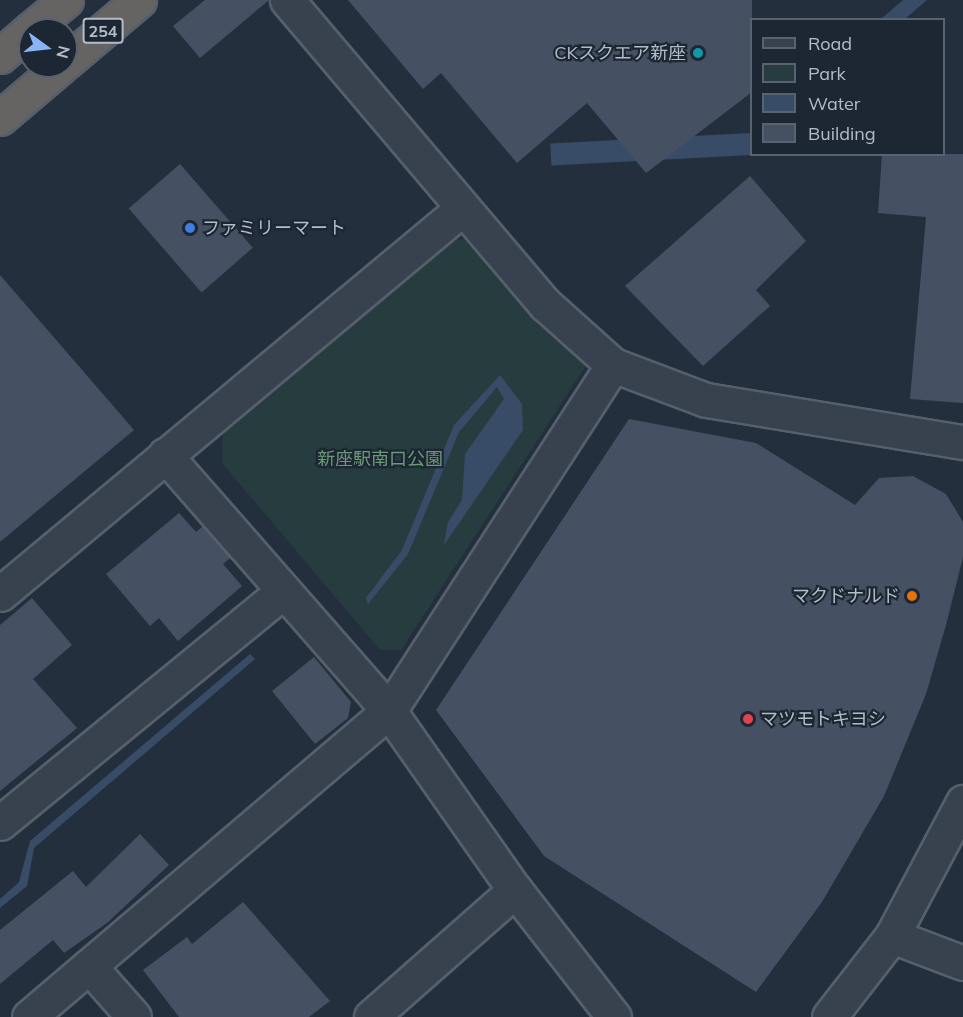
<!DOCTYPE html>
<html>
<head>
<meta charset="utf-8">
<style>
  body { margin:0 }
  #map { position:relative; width:963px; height:1017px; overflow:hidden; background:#242f3e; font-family:Mulish,"Noto Sans JP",sans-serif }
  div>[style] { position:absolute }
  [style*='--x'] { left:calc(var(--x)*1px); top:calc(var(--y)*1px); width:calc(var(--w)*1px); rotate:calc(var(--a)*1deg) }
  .green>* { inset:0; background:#263c3f }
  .water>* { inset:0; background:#394c67; transform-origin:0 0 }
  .building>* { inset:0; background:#455162; transform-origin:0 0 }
  .roads { filter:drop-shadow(2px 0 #565f6c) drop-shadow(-2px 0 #565f6c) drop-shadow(0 2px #565f6c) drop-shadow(0 -2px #565f6c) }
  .minor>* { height:33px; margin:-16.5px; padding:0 16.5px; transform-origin:16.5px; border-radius:16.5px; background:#38414e }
  .tertiary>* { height:33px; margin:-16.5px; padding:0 16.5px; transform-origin:16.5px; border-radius:16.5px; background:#38414e }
  .trunk>* { height:33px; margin:-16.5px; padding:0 16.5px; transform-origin:16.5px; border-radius:16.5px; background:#656462 }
  .dots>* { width:16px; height:16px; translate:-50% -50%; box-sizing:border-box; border:3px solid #1d2633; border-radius:50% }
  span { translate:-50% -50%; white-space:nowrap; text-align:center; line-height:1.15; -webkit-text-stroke:4.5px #1d2633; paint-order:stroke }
  .shield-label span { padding:2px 4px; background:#1d2633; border:2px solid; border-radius:4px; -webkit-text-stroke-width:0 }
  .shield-label { font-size:16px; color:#b4bcc9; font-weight:700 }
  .poi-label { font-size:18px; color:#b4bcc9 }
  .right { translate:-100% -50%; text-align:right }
  .left { translate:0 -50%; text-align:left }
  .park-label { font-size:18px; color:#6b9a76 }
  .legend { position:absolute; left:750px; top:18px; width:195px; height:138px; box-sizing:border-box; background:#1d2633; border:2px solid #59626f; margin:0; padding:8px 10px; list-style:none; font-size:18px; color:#b4bcc9 }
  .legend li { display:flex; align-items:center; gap:12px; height:30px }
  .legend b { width:30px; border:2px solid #59626f }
  .north { position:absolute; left:18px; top:18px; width:60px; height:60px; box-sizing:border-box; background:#1d2633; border:2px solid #59626f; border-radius:50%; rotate:105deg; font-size:16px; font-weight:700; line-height:24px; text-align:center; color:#b4bcc9 }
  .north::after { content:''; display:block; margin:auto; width:21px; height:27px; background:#8ab4f8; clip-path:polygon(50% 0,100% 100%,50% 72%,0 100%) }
</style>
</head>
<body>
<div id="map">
  <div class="green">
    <div style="clip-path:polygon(450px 238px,470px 240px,587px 364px,401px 650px,380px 650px,222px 463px,223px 434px)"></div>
  </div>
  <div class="water">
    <div style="clip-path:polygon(903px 0,927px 0,905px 19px,881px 19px)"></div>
    <div style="left:751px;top:133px;width:22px;height:201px;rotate:87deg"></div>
    <div style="clip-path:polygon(500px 375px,522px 404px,523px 430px,444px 545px,448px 522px,462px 500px,465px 454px,504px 399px,497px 387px,459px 432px,408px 554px,368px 604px,366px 598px,402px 550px,454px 425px)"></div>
    <div style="clip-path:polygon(250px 654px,255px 659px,34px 848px,27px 886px,0 908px,0 899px,19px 882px,30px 841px)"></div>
  </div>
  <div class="building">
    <div style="clip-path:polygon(205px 0,269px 0,200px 58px,173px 26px)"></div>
    <div style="clip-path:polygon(348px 0,752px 0,752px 92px,646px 173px,587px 103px,517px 163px,441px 73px,423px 89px)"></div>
    <div style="clip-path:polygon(882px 154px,963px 154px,963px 403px,910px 399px,926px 217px,878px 213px)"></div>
    <div style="left:180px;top:164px;width:111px;height:68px;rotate:49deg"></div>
    <div style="clip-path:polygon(750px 176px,806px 241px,756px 290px,770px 306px,703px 366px,625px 286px)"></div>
    <div style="clip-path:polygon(0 275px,134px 430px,0 542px)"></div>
    <div style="clip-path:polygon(629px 419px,756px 443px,855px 505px,879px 478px,913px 476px,946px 494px,963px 522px,963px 557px,946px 625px,926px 694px,884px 796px,822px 902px,756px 992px,544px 856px,436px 710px)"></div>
    <div style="clip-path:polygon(179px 513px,196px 532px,203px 526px,225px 552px,230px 558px,223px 564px,242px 586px,178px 641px,159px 618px,150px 626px,106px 574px)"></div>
    <div style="clip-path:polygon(32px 598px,72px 645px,33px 679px,77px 728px,0 791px,0 625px)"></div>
    <div style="clip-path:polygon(314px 657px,351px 702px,348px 718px,315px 744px,272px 691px)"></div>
    <div style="clip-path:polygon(140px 834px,169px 865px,107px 923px,64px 953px,53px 940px,0 984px,0 930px,73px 871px,86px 887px)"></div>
    <div style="clip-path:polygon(243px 902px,330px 1001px,309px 1017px,179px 1017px,143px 970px,187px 937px,192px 944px)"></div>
  </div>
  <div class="roads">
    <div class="minor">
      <div style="--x:287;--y:0;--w:399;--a:49.7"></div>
      <div style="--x:545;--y:304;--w:91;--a:41.9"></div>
      <div style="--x:613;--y:365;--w:99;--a:20.6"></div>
      <div style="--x:706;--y:400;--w:260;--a:9.3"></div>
      <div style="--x:165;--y:455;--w:340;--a:48.8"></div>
      <div style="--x:389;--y:711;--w:219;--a:54.9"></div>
      <div style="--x:515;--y:890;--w:161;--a:52.1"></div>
      <div style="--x:0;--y:594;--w:603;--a:-39.82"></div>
      <div style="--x:0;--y:823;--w:366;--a:-39.3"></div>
      <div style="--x:892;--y:936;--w:76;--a:20.8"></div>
      <div style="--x:89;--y:966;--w:68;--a:48.6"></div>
      <div style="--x:29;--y:1017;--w:472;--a:-40.4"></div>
      <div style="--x:389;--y:711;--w:412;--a:-57.1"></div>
      <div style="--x:371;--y:1017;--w:192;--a:-41.4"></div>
    </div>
    <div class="tertiary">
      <div style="--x:829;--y:1017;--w:103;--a:-52.1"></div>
      <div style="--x:892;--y:936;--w:152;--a:-62.1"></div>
    </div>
    <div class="trunk">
      <div style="--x:30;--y:30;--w:47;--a:-39.8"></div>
      <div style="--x:0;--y:56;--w:40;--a:-41"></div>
      <div style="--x:66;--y:62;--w:96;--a:-40.3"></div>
      <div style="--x:0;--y:118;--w:80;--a:-40.4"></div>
    </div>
  </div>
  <div class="dots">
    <div style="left:698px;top:53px;background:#0f9aa8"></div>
    <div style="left:190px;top:228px;background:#3f7fe0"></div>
    <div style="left:912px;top:596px;background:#e8710a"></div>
    <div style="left:748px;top:719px;background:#e0444e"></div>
  </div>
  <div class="shield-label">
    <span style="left:103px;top:31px">254</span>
  </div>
  <div class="poi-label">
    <span class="right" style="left:686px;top:53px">CKスクエア新座</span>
    <span class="left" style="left:202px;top:228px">ファミリーマート</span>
    <span class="right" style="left:900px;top:596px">マクドナルド</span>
    <span class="left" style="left:760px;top:719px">マツモトキヨシ</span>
  </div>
  <div class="park-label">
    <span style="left:380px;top:459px">新座駅南口公園</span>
  </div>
  <ul class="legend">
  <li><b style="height:8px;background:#38414e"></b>Road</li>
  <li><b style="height:16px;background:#263c3f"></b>Park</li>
  <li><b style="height:16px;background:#394c67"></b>Water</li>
  <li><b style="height:16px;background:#455162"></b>Building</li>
  </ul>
  <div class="north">N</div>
</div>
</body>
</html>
